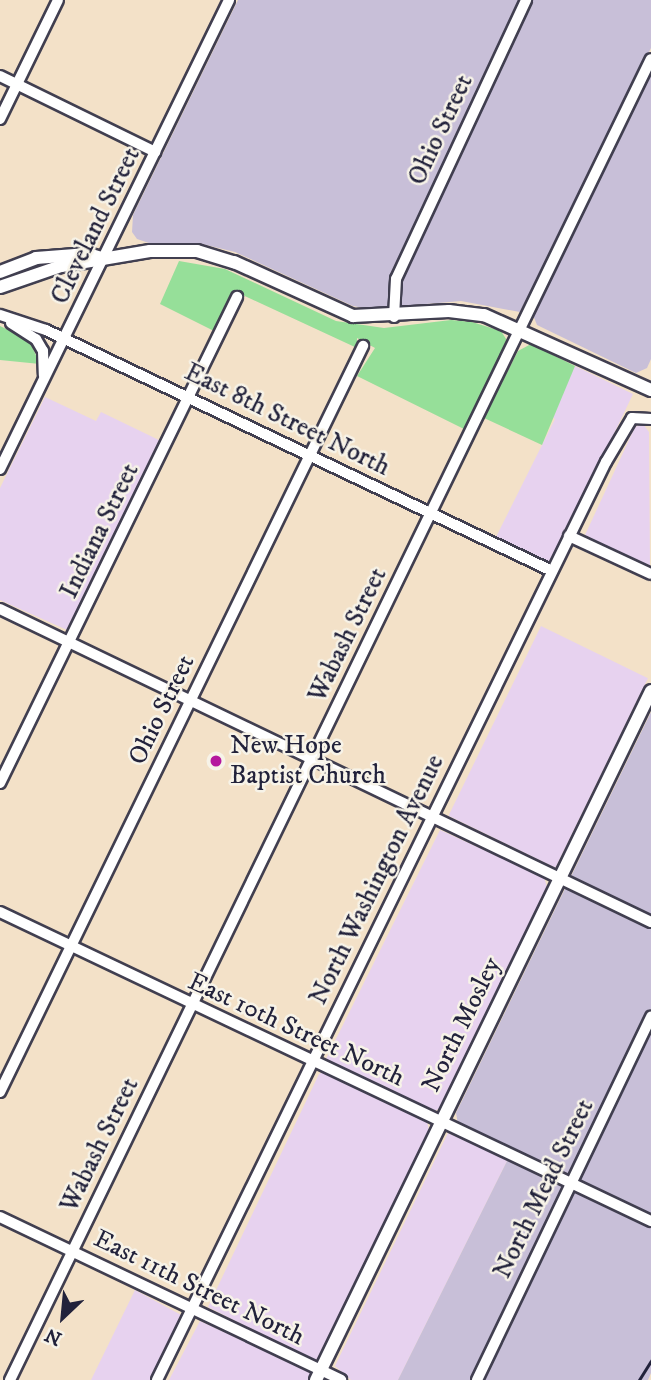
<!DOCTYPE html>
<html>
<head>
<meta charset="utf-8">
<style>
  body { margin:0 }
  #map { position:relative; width:651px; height:1380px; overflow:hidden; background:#f3e1c8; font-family:"IM FELL DW Pica",serif }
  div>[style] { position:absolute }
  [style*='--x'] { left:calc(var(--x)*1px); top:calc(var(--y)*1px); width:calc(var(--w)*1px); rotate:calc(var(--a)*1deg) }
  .built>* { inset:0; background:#e7d2ef; transform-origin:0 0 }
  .industrial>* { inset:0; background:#c8bfd8 }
  .green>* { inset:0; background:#96df99 }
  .roads { filter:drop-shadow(2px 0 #413f50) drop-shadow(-2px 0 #413f50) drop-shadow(0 2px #413f50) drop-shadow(0 -2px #413f50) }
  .minor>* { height:10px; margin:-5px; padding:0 5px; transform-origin:5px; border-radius:5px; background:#fff }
  .tertiary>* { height:12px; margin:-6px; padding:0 6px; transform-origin:6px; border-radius:6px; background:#fff }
  .rail>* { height:2.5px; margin:-1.25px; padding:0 1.25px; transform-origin:1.25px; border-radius:1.25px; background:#22223b }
  .dots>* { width:19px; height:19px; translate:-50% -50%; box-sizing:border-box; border:4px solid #f7f3e8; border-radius:50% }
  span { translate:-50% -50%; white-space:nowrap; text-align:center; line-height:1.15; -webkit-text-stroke:5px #f7f3e8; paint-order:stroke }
  .street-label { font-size:26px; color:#22223b }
  .poi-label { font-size:26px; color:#22223b }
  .left { translate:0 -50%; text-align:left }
  .north { position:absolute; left:28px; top:1282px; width:70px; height:70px; -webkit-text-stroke:5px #f7f3e8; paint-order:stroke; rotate:206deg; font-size:19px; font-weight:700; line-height:28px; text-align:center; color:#22223b }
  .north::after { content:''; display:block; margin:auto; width:24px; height:32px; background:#22223b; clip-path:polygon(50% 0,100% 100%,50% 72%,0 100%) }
</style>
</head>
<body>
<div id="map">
  <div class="built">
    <div style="clip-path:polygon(575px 366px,633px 394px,553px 561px,547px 563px,495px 539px,555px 419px,551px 416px)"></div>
    <div style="clip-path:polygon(45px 397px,96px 421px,101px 412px,163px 442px,67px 630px,0 600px,0 488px)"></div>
    <div style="clip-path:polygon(643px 424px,649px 432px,650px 569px,585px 535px,635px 427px)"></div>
    <div style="left:541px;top:626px;width:119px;height:211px;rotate:26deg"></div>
    <div style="clip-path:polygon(440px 830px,544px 877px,547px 887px,440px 1108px,433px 1112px,326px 1059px)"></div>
    <div style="clip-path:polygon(326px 1071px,427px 1122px,429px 1130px,321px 1357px,314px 1361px,208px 1307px,319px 1074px)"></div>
    <div style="clip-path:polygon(448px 1133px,508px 1159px,398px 1380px,351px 1380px,335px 1366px)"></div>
    <div style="clip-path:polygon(135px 1290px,183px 1316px,153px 1380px,91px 1380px)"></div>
    <div style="clip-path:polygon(200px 1321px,310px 1371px,310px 1380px,169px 1380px)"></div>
  </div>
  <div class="industrial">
    <div style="clip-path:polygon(238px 0,651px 0,651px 48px,520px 312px,461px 301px,369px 309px,353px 306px,235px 252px,198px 243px,155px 245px,137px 239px,132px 232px,133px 215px)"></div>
    <div style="clip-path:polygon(651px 70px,651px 359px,647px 368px,636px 373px,537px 325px,533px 315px)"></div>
    <div style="clip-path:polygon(651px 712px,651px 1373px,648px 1380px,398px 1380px,512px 1151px,458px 1124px,456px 1113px)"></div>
  </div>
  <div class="green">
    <div style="clip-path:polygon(179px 261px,225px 269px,336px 321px,384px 328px,451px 320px,472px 322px,501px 331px,508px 342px,466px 430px,357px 376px,375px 348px,357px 338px,357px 348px,234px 291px,214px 331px,160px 304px)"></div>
    <div style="clip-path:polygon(0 326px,29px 340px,40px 364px,0 360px)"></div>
    <div style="clip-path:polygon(531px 344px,575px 366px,542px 445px,484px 418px,518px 351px)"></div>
  </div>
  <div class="roads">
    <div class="minor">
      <div style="--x:0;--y:76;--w:173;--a:26.1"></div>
      <div style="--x:0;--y:119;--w:132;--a:-64"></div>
      <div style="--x:0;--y:315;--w:48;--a:18.1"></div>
      <div style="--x:46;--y:330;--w:560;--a:25.47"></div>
      <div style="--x:394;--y:317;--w:38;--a:-87"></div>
      <div style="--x:396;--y:279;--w:308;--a:-65"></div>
      <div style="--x:11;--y:323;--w:30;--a:33"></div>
      <div style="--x:36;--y:339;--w:14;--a:60"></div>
      <div style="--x:43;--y:351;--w:24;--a:88"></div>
      <div style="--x:0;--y:469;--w:522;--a:-63.97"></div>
      <div style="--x:569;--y:536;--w:90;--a:24.9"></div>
      <div style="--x:0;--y:609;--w:722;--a:25.68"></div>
      <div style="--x:0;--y:783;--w:541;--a:-64"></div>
      <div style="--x:0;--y:912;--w:721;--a:25.39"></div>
      <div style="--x:0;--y:1092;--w:830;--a:-64.05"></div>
      <div style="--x:0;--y:1217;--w:378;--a:25.5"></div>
      <div style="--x:10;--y:1380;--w:1468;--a:-64.12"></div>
      <div style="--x:157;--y:1380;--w:1022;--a:-63.94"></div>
      <div style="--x:606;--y:462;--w:51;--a:-59.4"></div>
      <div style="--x:632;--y:418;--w:19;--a:3"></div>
      <div style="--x:477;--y:1380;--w:403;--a:-64.4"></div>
    </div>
    <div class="tertiary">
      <div style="--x:0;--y:272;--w:39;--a:-21"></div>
      <div style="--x:36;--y:258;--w:52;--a:-4.4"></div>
      <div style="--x:88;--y:254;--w:14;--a:17"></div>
      <div style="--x:0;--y:287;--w:65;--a:-19"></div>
      <div style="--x:61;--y:266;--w:90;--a:-9.6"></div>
      <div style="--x:150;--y:251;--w:47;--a:0"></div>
      <div style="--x:197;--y:251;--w:39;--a:17"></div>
      <div style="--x:234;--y:262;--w:131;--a:24.4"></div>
      <div style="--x:353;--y:316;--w:96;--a:-3"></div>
      <div style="--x:449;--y:311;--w:35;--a:7"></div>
      <div style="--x:484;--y:315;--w:183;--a:24.2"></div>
      <div style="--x:316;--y:1380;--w:766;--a:-64.07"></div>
    </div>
  </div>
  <div class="rail">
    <div style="--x:639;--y:1380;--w:22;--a:-58"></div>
  </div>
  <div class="dots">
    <div style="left:216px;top:761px;background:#b5179e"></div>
  </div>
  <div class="street-label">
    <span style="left:441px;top:130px;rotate:-65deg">Ohio Street</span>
    <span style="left:96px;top:226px;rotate:-64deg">Cleveland Street</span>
    <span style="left:287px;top:420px;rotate:26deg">East 8th Street North</span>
    <span style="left:100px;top:531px;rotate:-64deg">Indiana Street</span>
    <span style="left:348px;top:635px;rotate:-64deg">Wabash Street</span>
    <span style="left:162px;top:710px;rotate:-64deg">Ohio Street</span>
    <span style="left:377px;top:880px;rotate:-64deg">North Washington Avenue</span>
    <span style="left:462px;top:1025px;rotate:-64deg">North Mosley</span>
    <span style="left:296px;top:1030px;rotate:25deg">East 10th Street North</span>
    <span style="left:100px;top:1145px;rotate:-64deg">Wabash Street</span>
    <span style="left:544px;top:1189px;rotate:-64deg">North Mead Street</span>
    <span style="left:199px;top:1288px;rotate:26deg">East 11th Street North</span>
  </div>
  <div class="poi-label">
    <span class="left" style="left:230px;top:761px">New Hope<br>Baptist Church</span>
  </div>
  <div class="north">N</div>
</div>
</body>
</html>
